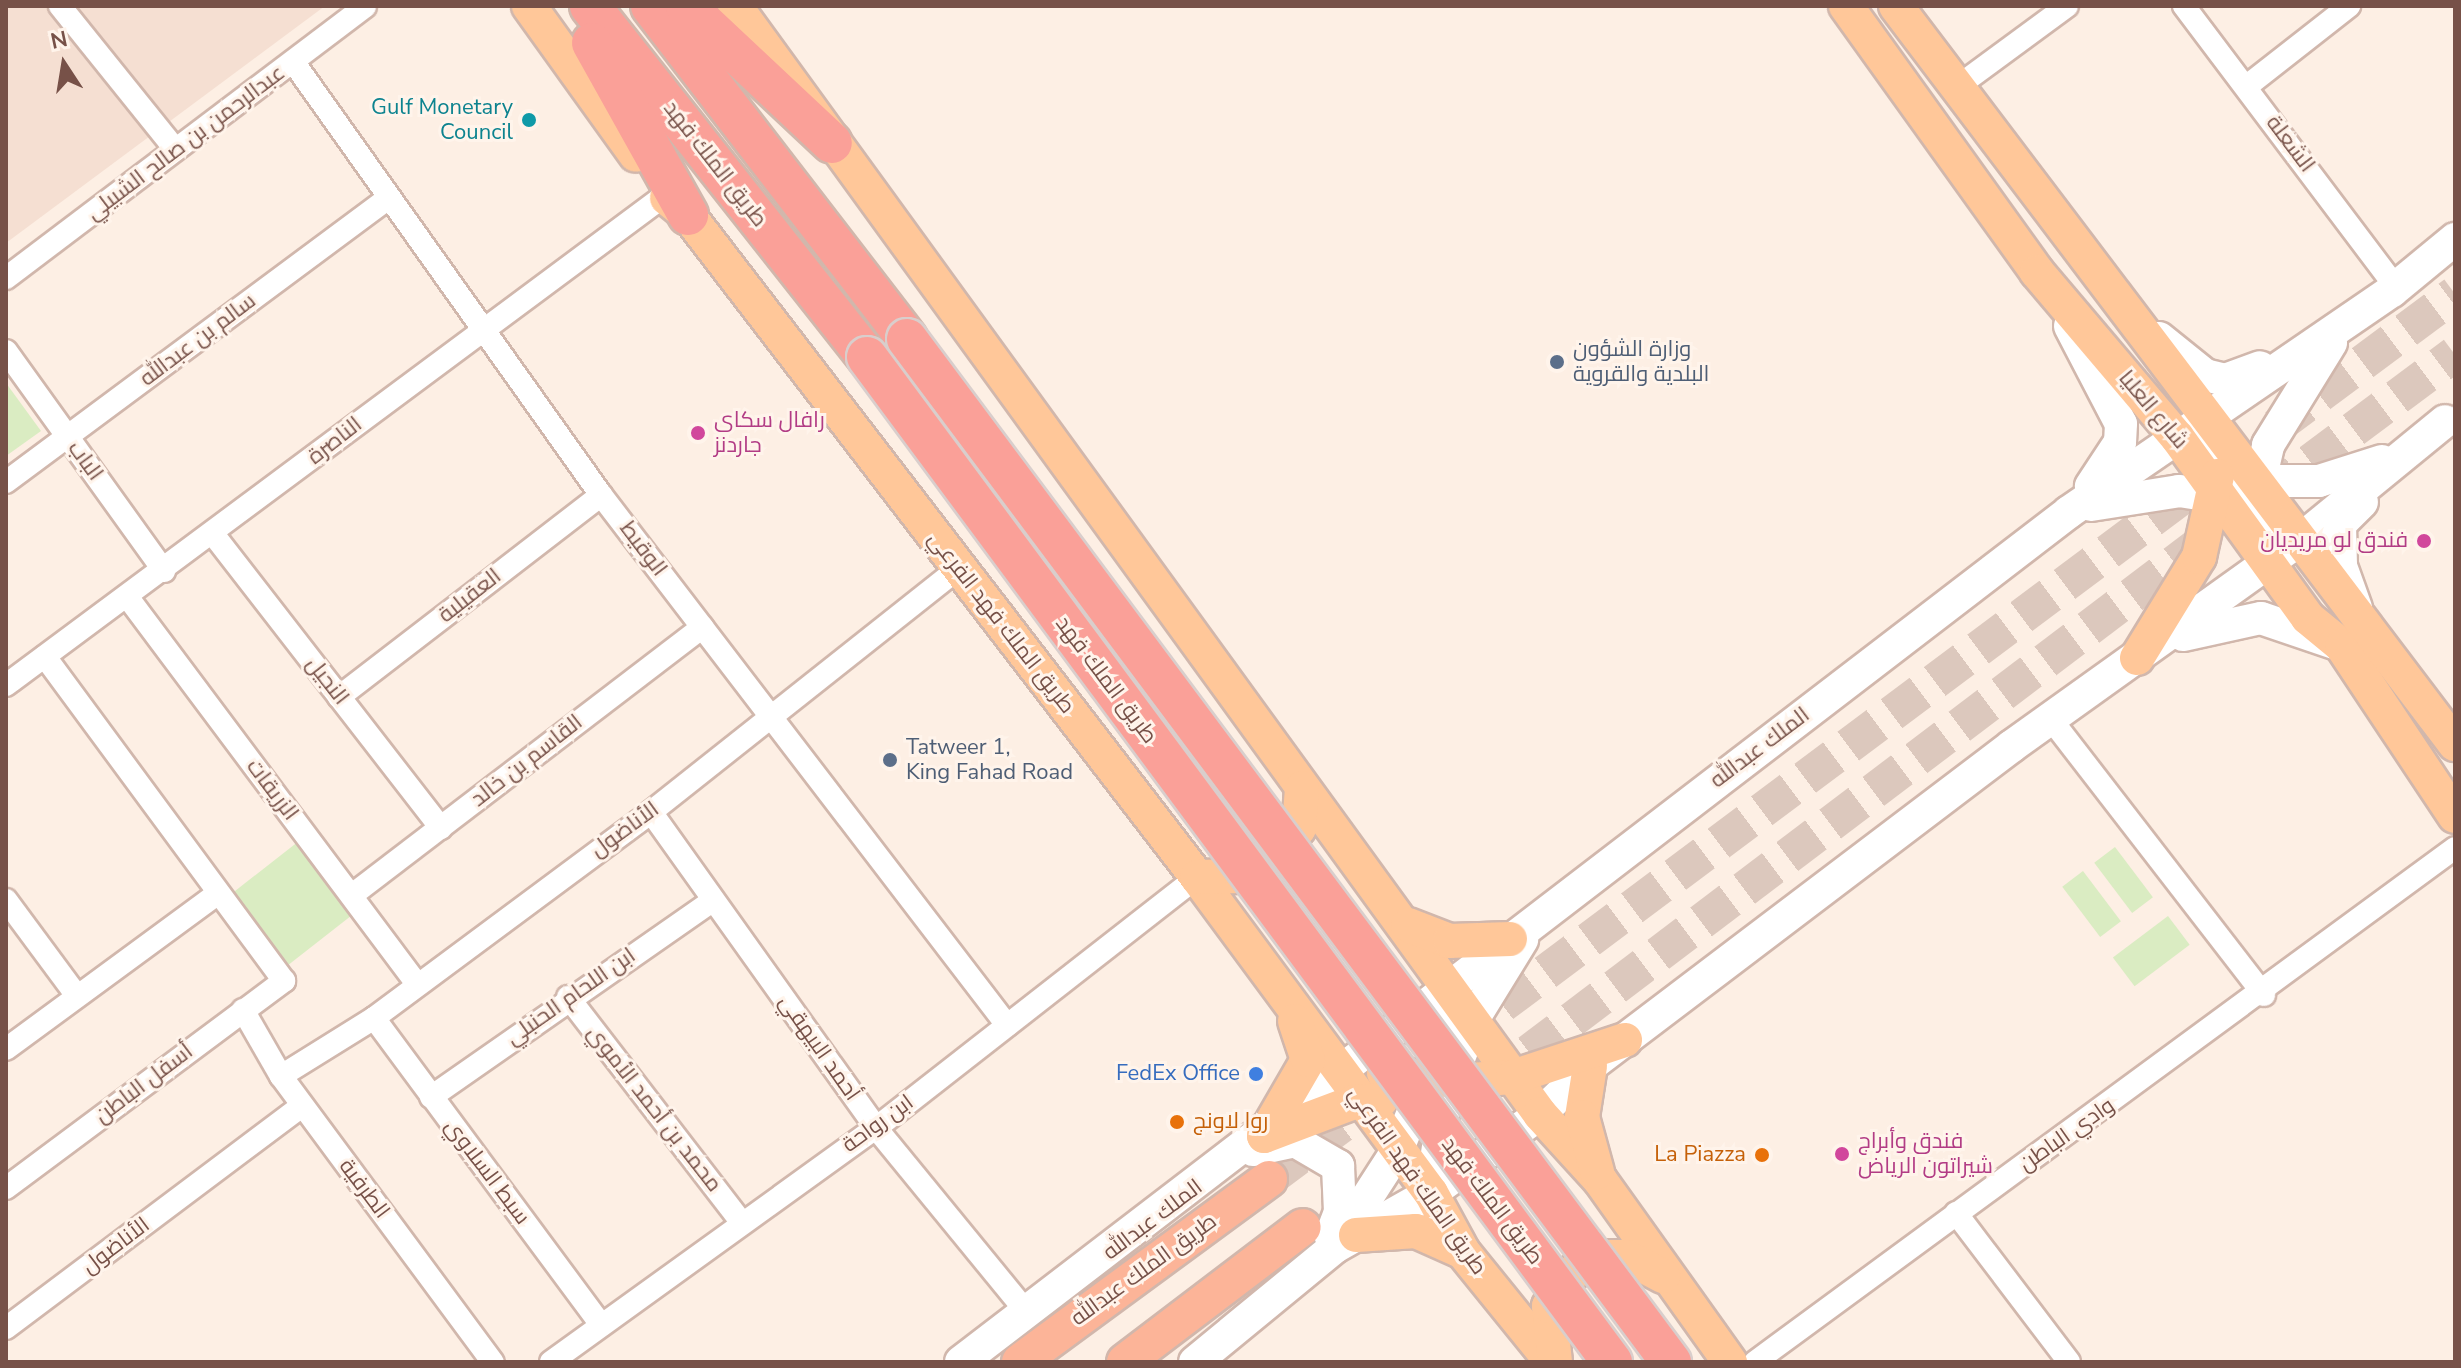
<!DOCTYPE html>
<html>
<head>
<meta charset="utf-8">
<style>
  body { margin:0 }
  #map { position:relative; width:2461px; height:1368px; overflow:hidden; background:#fdefe4; font-family:"Nunito Sans",Cairo,sans-serif }
  div>[style] { position:absolute }
  [style*='--x'] { left:calc(var(--x)*1px); top:calc(var(--y)*1px); width:calc(var(--w)*1px); rotate:calc(var(--a)*1deg) }
  .residential>* { inset:0; background:#f5dfd2 }
  .green>* { inset:0; background:#daecc2; transform-origin:0 0 }
  .trunk-tunnel>* { height:36px; margin-top:-18px; transform-origin:0; background:repeating-linear-gradient(90deg,#dcc8bd 0 36px,transparent 0 54px) }
  .roads { filter:drop-shadow(2px 0 #d1b7ac) drop-shadow(-2px 0 #d1b7ac) drop-shadow(0 2px #d1b7ac) drop-shadow(0 -2px #d1b7ac) }
  .minor>* { height:22px; margin:-11px; padding:0 11px; transform-origin:11px; border-radius:11px; background:#fff }
  .secondary>* { height:32px; margin:-16px; padding:0 16px; transform-origin:16px; border-radius:16px; background:#fff }
  .primary>* { height:34px; margin:-17px; padding:0 17px; transform-origin:17px; border-radius:17px; background:#ffc799 }
  .trunk>* { height:36px; margin:-18px; padding:0 18px; transform-origin:18px; border-radius:18px; background:#fcb498 }
  .motorway>* { height:40px; margin:-20px; padding:0 20px; transform-origin:20px; border-radius:20px; background:#faa098 }
  .bridges { filter:drop-shadow(2px 0 #d9cecc) drop-shadow(-2px 0 #d9cecc) drop-shadow(0 2px #d9cecc) drop-shadow(0 -2px #d9cecc) }
  .motorway-bridge>* { height:40px; margin:-20px; padding:0 20px; transform-origin:20px; border-radius:20px; background:#faa098 }
  .dots>* { width:22px; height:22px; translate:-50% -50%; box-sizing:border-box; border:4px solid #fff4eb; border-radius:50% }
  span { translate:-50% -50%; white-space:nowrap; text-align:center; line-height:1.15; -webkit-text-stroke:6px #fff4eb; paint-order:stroke }
  .culture-label { font-size:22px; color:#0d838f }
  .right { translate:-100% -50%; text-align:right }
  .street-label { font-size:22px; color:#775148 }
  .service-label { font-size:22px; color:#4e5e75 }
  .left { translate:0 -50%; text-align:left }
  .hotel-label { font-size:22px; color:#b23c85 }
  .shop-label { font-size:22px; color:#366cbe }
  .food-label { font-size:22px; color:#c56008 }
  .frame { position:absolute; inset:0; border:8px solid #775148; pointer-events:none }
  .north { position:absolute; left:24px; top:24px; width:80px; height:80px; -webkit-text-stroke:6px #fff4eb; paint-order:stroke; rotate:348deg; font-size:22px; font-weight:700; line-height:32px; text-align:center; color:#775148 }
  .north::after { content:''; display:block; margin:auto; width:28px; height:36px; background:#775148; clip-path:polygon(50% 0,100% 100%,50% 72%,0 100%) }
</style>
</head>
<body>
<div id="map">
  <div class="residential">
    <div style="clip-path:polygon(6px 6px,325px 6px,6px 243px)"></div>
  </div>
  <div class="green">
    <div style="clip-path:polygon(6px 383px,41px 431px,6px 456px)"></div>
    <div style="left:299px;top:841px;width:91px;height:88px;rotate:52deg"></div>
    <div style="left:2115px;top:847px;width:63px;height:26px;rotate:53deg"></div>
    <div style="left:2083px;top:871px;width:63px;height:26px;rotate:53deg"></div>
    <div style="left:2168px;top:916px;width:36px;height:69px;rotate:53deg"></div>
  </div>
  <div class="trunk-tunnel">
    <div style="--x:2276;--y:427;--w:223;--a:-36.6"></div>
    <div style="--x:2267;--y:494;--w:234;--a:-36.7"></div>
    <div style="--x:1459;--y:1037;--w:929;--a:-36.77"></div>
    <div style="--x:1486;--y:1085;--w:912;--a:-37.16"></div>
    <div style="--x:1269;--y:1179;--w:142;--a:-36.7"></div>
  </div>
  <div class="roads">
    <div class="minor">
      <div style="--x:60;--y:6;--w:184;--a:51.2"></div>
      <div style="--x:2184;--y:6;--w:347;--a:53"></div>
      <div style="--x:294;--y:63;--w:530;--a:54.6"></div>
      <div style="--x:601;--y:495;--w:668;--a:52.55"></div>
      <div style="--x:2247;--y:86;--w:130;--a:-38.1"></div>
      <div style="--x:1954;--y:89;--w:140;--a:-36.3"></div>
      <div style="--x:6;--y:278;--w:450;--a:-37.1"></div>
      <div style="--x:6;--y:351;--w:271;--a:54.3"></div>
      <div style="--x:6;--y:482;--w:477;--a:-36.6"></div>
      <div style="--x:213;--y:534;--w:372;--a:52.2"></div>
      <div style="--x:129;--y:599;--w:478;--a:53.2"></div>
      <div style="--x:6;--y:685;--w:820;--a:-36.62"></div>
      <div style="--x:339;--y:697;--w:331;--a:-37.6"></div>
      <div style="--x:2050;--y:718;--w:350;--a:52.3"></div>
      <div style="--x:651;--y:812;--w:388;--a:54.5"></div>
      <div style="--x:876;--y:1128;--w:240;--a:50.7"></div>
      <div style="--x:352;--y:895;--w:441;--a:-37.4"></div>
      <div style="--x:6;--y:900;--w:119;--a:53.5"></div>
      <div style="--x:568;--y:997;--w:282;--a:52.4"></div>
      <div style="--x:243;--y:1010;--w:76;--a:60.1"></div>
      <div style="--x:281;--y:1076;--w:356;--a:53.5"></div>
      <div style="--x:374;--y:1018;--w:382;--a:53.5"></div>
      <div style="--x:6;--y:1049;--w:262;--a:-36.3"></div>
      <div style="--x:281;--y:1076;--w:110;--a:-31.9"></div>
      <div style="--x:374;--y:1018;--w:345;--a:-36.6"></div>
      <div style="--x:651;--y:812;--w:393;--a:-38.4"></div>
      <div style="--x:431;--y:1097;--w:344;--a:-34.9"></div>
      <div style="--x:6;--y:1188;--w:347;--a:-36.7"></div>
      <div style="--x:284;--y:981;--w:403;--a:-126.4"></div>
      <div style="--x:1956;--y:1213;--w:187;--a:52.8"></div>
      <div style="--x:6;--y:1328;--w:370;--a:-36.9"></div>
      <div style="--x:551;--y:1362;--w:400;--a:-35.8"></div>
      <div style="--x:876;--y:1128;--w:407;--a:-38"></div>
      <div style="--x:1755;--y:1362;--w:868;--a:-36.29"></div>
    </div>
    <div class="secondary">
      <div style="--x:2070;--y:326;--w:110;--a:62.5"></div>
      <div style="--x:2121;--y:424;--w:18;--a:93"></div>
      <div style="--x:2120;--y:442;--w:53;--a:123.4"></div>
      <div style="--x:2159;--y:338;--w:59;--a:38.8"></div>
      <div style="--x:2205;--y:375;--w:21;--a:14"></div>
      <div style="--x:2225;--y:380;--w:37;--a:-20"></div>
      <div style="--x:2177;--y:437;--w:94;--a:27.9"></div>
      <div style="--x:2260;--y:481;--w:59;--a:0"></div>
      <div style="--x:2319;--y:481;--w:66;--a:-17.6"></div>
      <div style="--x:2091;--y:505;--w:89;--a:-9"></div>
      <div style="--x:2179;--y:491;--w:59;--a:8.8"></div>
      <div style="--x:2270;--y:560;--w:80;--a:-97.2"></div>
      <div style="--x:2260;--y:481;--w:37;--a:-77"></div>
      <div style="--x:2268;--y:445;--w:120;--a:-58.3"></div>
      <div style="--x:2356;--y:608;--w:45;--a:-109.7"></div>
      <div style="--x:2341;--y:566;--w:42;--a:-91.4"></div>
      <div style="--x:2340;--y:524;--w:31;--a:-45"></div>
      <div style="--x:2183;--y:635;--w:80;--a:-12.3"></div>
      <div style="--x:2261;--y:618;--w:77;--a:18.9"></div>
      <div style="--x:1253;--y:1150;--w:43;--a:-12.1"></div>
      <div style="--x:1295;--y:1141;--w:50;--a:30.2"></div>
      <div style="--x:1338;--y:1166;--w:46;--a:87.5"></div>
      <div style="--x:1340;--y:1212;--w:26;--a:111"></div>
      <div style="--x:1431;--y:1193;--w:100;--a:-81.4"></div>
      <div style="--x:1446;--y:1094;--w:81;--a:-69.8"></div>
      <div style="--x:1474;--y:1018;--w:92;--a:-58.4"></div>
      <div style="--x:1339;--y:1241;--w:107;--a:-57.2"></div>
      <div style="--x:1397;--y:1151;--w:97;--a:-67.7"></div>
      <div style="--x:1434;--y:1061;--w:79;--a:-76.8"></div>
      <div style="--x:961;--y:1362;--w:1396;--a:-37.49"></div>
      <div style="--x:2069;--y:512;--w:391;--a:-34.4"></div>
      <div style="--x:2392;--y:291;--w:82;--a:-39.5"></div>
      <div style="--x:1195;--y:1362;--w:181;--a:-39.4"></div>
      <div style="--x:1335;--y:1247;--w:110;--a:-29.4"></div>
      <div style="--x:1431;--y:1193;--w:135;--a:-35.9"></div>
      <div style="--x:1540;--y:1114;--w:69;--a:-43.8"></div>
      <div style="--x:1590;--y:1066;--w:530;--a:-37.17"></div>
      <div style="--x:2012;--y:746;--w:355;--a:-35.6"></div>
      <div style="--x:2301;--y:539;--w:186;--a:-39.3"></div>
    </div>
    <div class="primary">
      <div style="--x:529;--y:6;--w:183;--a:54.3"></div>
      <div style="--x:735;--y:6;--w:1370;--a:54"></div>
      <div style="--x:1540;--y:1114;--w:89;--a:47.7"></div>
      <div style="--x:1600;--y:1180;--w:224;--a:54.5"></div>
      <div style="--x:1846;--y:6;--w:327;--a:54.3"></div>
      <div style="--x:2037;--y:272;--w:216;--a:49.7"></div>
      <div style="--x:2177;--y:437;--w:223;--a:54.1"></div>
      <div style="--x:2308;--y:618;--w:44;--a:39.5"></div>
      <div style="--x:2342;--y:646;--w:204;--a:56.4"></div>
      <div style="--x:1896;--y:6;--w:926;--a:52.86"></div>
      <div style="--x:667;--y:198;--w:27;--a:39"></div>
      <div style="--x:688;--y:215;--w:835;--a:52.44"></div>
      <div style="--x:1197;--y:877;--w:393;--a:53.5"></div>
      <div style="--x:1431;--y:1193;--w:67;--a:61.5"></div>
      <div style="--x:1463;--y:1252;--w:141;--a:51"></div>
      <div style="--x:2137;--y:658;--w:119;--a:-58.5"></div>
      <div style="--x:2199;--y:557;--w:83;--a:-77.5"></div>
      <div style="--x:1197;--y:877;--w:44;--a:-1.3"></div>
      <div style="--x:1241;--y:876;--w:41;--a:-27.8"></div>
      <div style="--x:1277;--y:857;--w:36;--a:-53"></div>
      <div style="--x:1299;--y:828;--w:40;--a:-85.7"></div>
      <div style="--x:1408;--y:925;--w:45;--a:20.9"></div>
      <div style="--x:1450;--y:941;--w:60;--a:-1.9"></div>
      <div style="--x:1590;--y:1066;--w:52;--a:98.9"></div>
      <div style="--x:1582;--y:1117;--w:57;--a:74.7"></div>
      <div style="--x:1384;--y:1073;--w:73;--a:6.3"></div>
      <div style="--x:1457;--y:1081;--w:56;--a:-4.1"></div>
      <div style="--x:1513;--y:1077;--w:118;--a:-18.3"></div>
      <div style="--x:1264;--y:1136;--w:96;--a:-20.7"></div>
      <div style="--x:1354;--y:1102;--w:27;--a:-4"></div>
      <div style="--x:1264;--y:1136;--w:88;--a:-59.9"></div>
      <div style="--x:1308;--y:1060;--w:41;--a:-108.4"></div>
      <div style="--x:1356;--y:1235;--w:60;--a:-3.8"></div>
      <div style="--x:1416;--y:1231;--w:51;--a:24.1"></div>
      <div style="--x:1555;--y:1362;--w:56;--a:-96.1"></div>
      <div style="--x:1549;--y:1306;--w:40;--a:-56"></div>
      <div style="--x:1571;--y:1273;--w:39;--a:-24"></div>
      <div style="--x:1607;--y:1257;--w:20;--a:0"></div>
      <div style="--x:1627;--y:1257;--w:41;--a:27.8"></div>
    </div>
    <div class="trunk">
      <div style="--x:1020;--y:1362;--w:309;--a:-36.3"></div>
      <div style="--x:1125;--y:1362;--w:223;--a:-37.2"></div>
    </div>
    <div class="motorway">
      <div style="--x:590;--y:6;--w:447;--a:51.7"></div>
      <div style="--x:651;--y:6;--w:420;--a:52.4"></div>
      <div style="--x:686;--y:6;--w:200;--a:43.2"></div>
      <div style="--x:592;--y:43;--w:197;--a:60.8"></div>
    </div>
  </div>
  <div class="bridges">
    <div class="motorway-bridge">
      <div style="--x:907;--y:339;--w:1277;--a:53.25"></div>
      <div style="--x:867;--y:357;--w:1251;--a:53.45"></div>
    </div>
  </div>
  <div class="dots">
    <div style="left:529px;top:120px;background:#0f9aa8"></div>
    <div style="left:1557px;top:362px;background:#5c6f8a"></div>
    <div style="left:698px;top:433px;background:#d1479c"></div>
    <div style="left:2424px;top:541px;background:#d1479c"></div>
    <div style="left:890px;top:760px;background:#5c6f8a"></div>
    <div style="left:1256px;top:1074px;background:#3f7fe0"></div>
    <div style="left:1177px;top:1122px;background:#e8710a"></div>
    <div style="left:1842px;top:1154px;background:#d1479c"></div>
    <div style="left:1762px;top:1155px;background:#e8710a"></div>
  </div>
  <div class="culture-label">
    <span class="right" style="left:513px;top:120px">Gulf Monetary<br>Council</span>
  </div>
  <div class="street-label">
    <span style="left:186px;top:143px;rotate:-37deg">عبدالرحمن بن صالح الشبيلي</span>
    <span style="left:2290px;top:144px;rotate:53deg">الشعلة</span>
    <span style="left:715px;top:164px;rotate:52deg">طريق الملك فهد</span>
    <span style="left:198px;top:340px;rotate:-37deg">سالم بن عبدالله</span>
    <span style="left:2153px;top:410px;rotate:50deg">شارع العليا</span>
    <span style="left:335px;top:441px;rotate:-38deg">الناصرة</span>
    <span style="left:85px;top:461px;rotate:54deg">الباب</span>
    <span style="left:643px;top:549px;rotate:53deg">الوقيط</span>
    <span style="left:470px;top:596px;rotate:-38deg">العقيلية</span>
    <span style="left:1001px;top:623px;rotate:52deg">طريق الملك فهد الفرعي</span>
    <span style="left:1106px;top:680px;rotate:53deg">طريق الملك فهد</span>
    <span style="left:327px;top:681px;rotate:52deg">النجيل</span>
    <span style="left:1760px;top:748px;rotate:-37deg">الملك عبدالله</span>
    <span style="left:527px;top:761px;rotate:-38deg">القاسم بن خالد</span>
    <span style="left:272px;top:790px;rotate:53deg">الزريقات</span>
    <span style="left:625px;top:830px;rotate:-36deg">الأناضول</span>
    <span style="left:571px;top:997px;rotate:-35deg">ابن اللحام الحنبلي</span>
    <span style="left:819px;top:1048px;rotate:55deg">أحمد البيهقي</span>
    <span style="left:144px;top:1084px;rotate:-37deg">أسفل الباطن</span>
    <span style="left:654px;top:1109px;rotate:52deg">محمد بن أحمد الأموي</span>
    <span style="left:878px;top:1124px;rotate:-36deg">ابن رواحة</span>
    <span style="left:2067px;top:1135px;rotate:-35deg">وادي الباطن</span>
    <span style="left:487px;top:1172px;rotate:53deg">سبط السلاوي</span>
    <span style="left:1417px;top:1181px;rotate:55deg">طريق الملك فهد الفرعي</span>
    <span style="left:364px;top:1189px;rotate:53deg">الطرفية</span>
    <span style="left:1492px;top:1201px;rotate:53deg">طريق الملك فهد</span>
    <span style="left:1153px;top:1220px;rotate:-37deg">الملك عبدالله</span>
    <span style="left:116px;top:1246px;rotate:-37deg">الأناضول</span>
    <span style="left:1144px;top:1270px;rotate:-36deg">طريق الملك عبدالله</span>
  </div>
  <div class="service-label">
    <span class="left" style="left:1573px;top:362px">وزارة الشؤون<br>البلدية والقروية</span>
    <span class="left" style="left:906px;top:760px">Tatweer 1,<br>King Fahad Road</span>
  </div>
  <div class="hotel-label">
    <span class="left" style="left:714px;top:433px">رافال سكاي<br>جاردنز</span>
    <span class="right" style="left:2408px;top:541px">فندق لو مريديان</span>
    <span class="left" style="left:1858px;top:1154px">فندق وأبراج<br>شيراتون الرياض</span>
  </div>
  <div class="shop-label">
    <span class="right" style="left:1240px;top:1074px">FedEx Office</span>
  </div>
  <div class="food-label">
    <span class="left" style="left:1193px;top:1122px">روا لاونج</span>
    <span class="right" style="left:1746px;top:1155px">La Piazza</span>
  </div>
  <div class="frame"></div>
  <div class="north">N</div>
</div>
</body>
</html>
